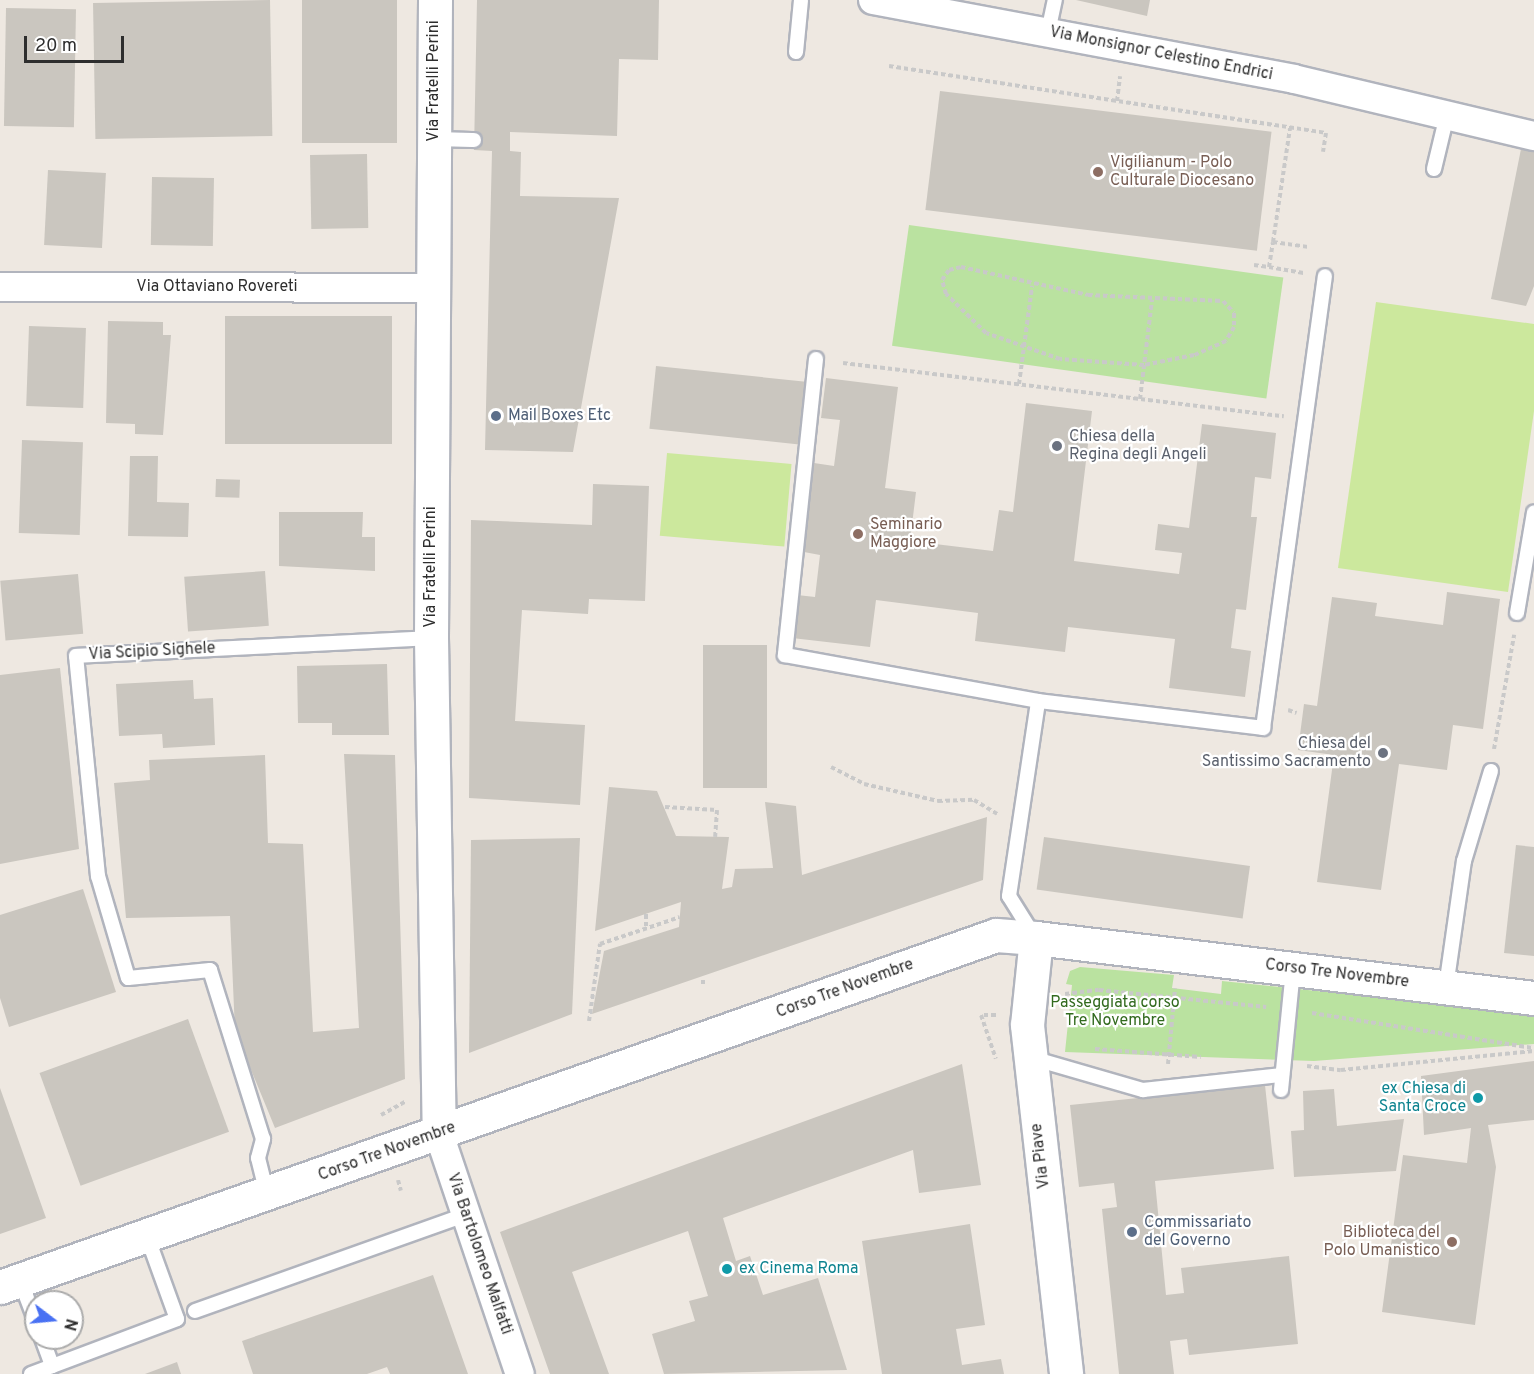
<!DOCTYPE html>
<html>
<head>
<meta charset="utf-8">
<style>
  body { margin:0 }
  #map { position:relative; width:1534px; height:1374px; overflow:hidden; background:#eee8e1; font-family:Overpass,sans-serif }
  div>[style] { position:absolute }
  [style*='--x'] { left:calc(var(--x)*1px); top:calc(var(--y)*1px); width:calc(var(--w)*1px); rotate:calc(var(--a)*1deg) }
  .green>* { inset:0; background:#bae2a0; transform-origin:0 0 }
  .pitch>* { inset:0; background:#cce89d; transform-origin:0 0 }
  .building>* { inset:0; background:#cac6bf; transform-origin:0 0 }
  .path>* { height:4px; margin-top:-2px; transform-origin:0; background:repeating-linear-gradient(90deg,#c9c9c9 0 4.5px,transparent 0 7.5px) }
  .roads { filter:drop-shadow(2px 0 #b1b4bd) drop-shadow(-2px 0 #b1b4bd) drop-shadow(0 2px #b1b4bd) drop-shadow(0 -2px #b1b4bd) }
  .service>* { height:14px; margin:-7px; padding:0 7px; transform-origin:7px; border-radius:7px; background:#fff }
  .minor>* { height:28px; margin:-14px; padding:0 14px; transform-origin:14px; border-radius:14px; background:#fff }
  .tertiary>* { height:33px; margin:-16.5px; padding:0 16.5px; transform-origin:16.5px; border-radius:16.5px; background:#fff }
  .secondary>* { height:33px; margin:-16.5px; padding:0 16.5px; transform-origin:16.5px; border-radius:16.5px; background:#fff }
  .dots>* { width:16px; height:16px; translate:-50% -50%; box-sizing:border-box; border:3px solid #fff; border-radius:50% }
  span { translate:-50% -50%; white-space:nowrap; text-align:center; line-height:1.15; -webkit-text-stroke:4.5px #fff; paint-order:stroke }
  .street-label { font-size:16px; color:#2e2e2e }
  .education-label { font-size:16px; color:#785e54 }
  .left { translate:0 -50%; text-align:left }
  .right { translate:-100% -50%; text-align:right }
  .service-label { font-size:16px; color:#4e5e75 }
  .worship-label { font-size:16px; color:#5b616d }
  .park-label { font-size:16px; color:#326a1e }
  .culture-label { font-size:16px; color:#0d838f }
  .north { position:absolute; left:24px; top:1290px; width:60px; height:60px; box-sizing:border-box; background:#fff; border:2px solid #ababab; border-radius:50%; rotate:106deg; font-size:16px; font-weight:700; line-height:24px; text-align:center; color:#2e2e2e }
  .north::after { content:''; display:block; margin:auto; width:21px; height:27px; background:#4971f3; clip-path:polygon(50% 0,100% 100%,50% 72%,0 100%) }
  .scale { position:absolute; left:24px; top:36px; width:100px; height:27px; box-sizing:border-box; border:3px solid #2e2e2e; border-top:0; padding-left:8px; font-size:18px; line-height:21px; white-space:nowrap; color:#2e2e2e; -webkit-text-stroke:4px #fff; paint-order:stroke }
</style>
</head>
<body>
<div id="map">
  <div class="green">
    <div style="left:909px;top:225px;width:378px;height:122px;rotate:8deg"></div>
    <div style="clip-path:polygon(1080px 967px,1174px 975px,1172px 988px,1221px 994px,1222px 981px,1534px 1014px,1534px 1044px,1314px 1061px,1065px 1052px,1072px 985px,1066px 984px,1070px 971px)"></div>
  </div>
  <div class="pitch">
    <div style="clip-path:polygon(1376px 302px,1534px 324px,1534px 411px,1508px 592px,1338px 568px)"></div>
    <div style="left:667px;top:453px;width:125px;height:83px;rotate:5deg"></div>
  </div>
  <div class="building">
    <div style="left:270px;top:0;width:136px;height:177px;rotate:89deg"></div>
    <div style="left:397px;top:0;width:143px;height:95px;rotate:90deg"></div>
    <div style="clip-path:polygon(477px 0,659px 0,658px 60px,619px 59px,617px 136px,510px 132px,510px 151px,521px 152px,520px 196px,619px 198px,573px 452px,485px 450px,492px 151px,474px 150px)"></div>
    <div style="clip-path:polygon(1076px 0,1150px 0,1147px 16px)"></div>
    <div style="left:6px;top:8px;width:70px;height:118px;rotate:1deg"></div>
    <div style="left:940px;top:91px;width:334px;height:120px;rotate:7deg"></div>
    <div style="clip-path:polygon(1521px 149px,1534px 151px,1534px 286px,1526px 306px,1491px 299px)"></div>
    <div style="left:367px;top:154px;width:74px;height:57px;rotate:89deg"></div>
    <div style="left:48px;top:170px;width:58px;height:75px;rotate:3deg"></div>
    <div style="left:152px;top:177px;width:62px;height:68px;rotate:1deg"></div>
    <div style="left:392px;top:316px;width:128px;height:167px;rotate:90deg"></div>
    <div style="clip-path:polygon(108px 321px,163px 322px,163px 335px,171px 335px,163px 435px,135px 434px,135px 424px,106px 423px)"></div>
    <div style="left:29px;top:326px;width:57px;height:80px;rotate:2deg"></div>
    <div style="left:656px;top:366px;width:153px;height:63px;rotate:6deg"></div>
    <div style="clip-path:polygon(826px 378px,898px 387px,885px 488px,916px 492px,910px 541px,993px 551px,999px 510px,1013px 512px,1026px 403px,1092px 411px,1074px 561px,1179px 574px,1182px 553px,1155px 550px,1158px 524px,1189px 528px,1202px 424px,1276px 433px,1271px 479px,1255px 477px,1251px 517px,1257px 517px,1246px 610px,1236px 609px,1231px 648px,1251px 651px,1245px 697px,1169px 688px,1175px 639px,1068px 627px,1065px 652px,975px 641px,978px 613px,876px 600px,870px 647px,792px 638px,797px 595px,815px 597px,820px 555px,804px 552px,814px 463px,834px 466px,840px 420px,821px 418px)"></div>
    <div style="left:22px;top:440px;width:61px;height:93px;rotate:2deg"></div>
    <div style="clip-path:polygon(130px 456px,158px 456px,157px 502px,189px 503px,188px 537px,128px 536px)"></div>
    <div style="left:216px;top:479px;width:24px;height:18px;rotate:2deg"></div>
    <div style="clip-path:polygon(593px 484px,649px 486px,645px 601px,589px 599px,588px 614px,522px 610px,515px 721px,585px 725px,580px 805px,469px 798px,471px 520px,592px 525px)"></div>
    <div style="clip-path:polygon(279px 512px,363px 512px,362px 537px,375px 537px,375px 571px,279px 566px)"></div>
    <div style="left:265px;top:571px;width:55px;height:81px;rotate:86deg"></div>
    <div style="left:78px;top:574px;width:60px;height:78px;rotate:85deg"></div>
    <div style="clip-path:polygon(1447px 592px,1500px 599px,1483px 729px,1453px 725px,1447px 770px,1399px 764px,1381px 890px,1317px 882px,1334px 755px,1298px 750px,1304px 704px,1317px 706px,1332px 597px,1377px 603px,1375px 616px,1443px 625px)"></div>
    <div style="left:703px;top:645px;width:64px;height:143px"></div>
    <div style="clip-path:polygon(387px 664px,389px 735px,332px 735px,332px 723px,298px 723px,297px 666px)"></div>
    <div style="clip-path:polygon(60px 668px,79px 849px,0 864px,0 675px)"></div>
    <div style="clip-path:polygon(193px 680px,194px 699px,213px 698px,215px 745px,163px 748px,162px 734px,119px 736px,116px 684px)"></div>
    <div style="clip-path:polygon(344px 754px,395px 755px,405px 1079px,275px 1128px,235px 1031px,230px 916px,126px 918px,114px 783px,150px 780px,149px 760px,265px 755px,268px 843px,303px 844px,313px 1032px,359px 1028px)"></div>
    <div style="clip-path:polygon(609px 787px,657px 791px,676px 836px,729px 837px,722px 889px,732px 887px,735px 869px,773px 868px,765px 802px,796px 806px,802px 875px,987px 817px,983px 880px,592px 1014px,604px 951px,679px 927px,681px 902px,595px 931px)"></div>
    <div style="left:1044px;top:837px;width:208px;height:53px;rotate:8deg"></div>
    <div style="clip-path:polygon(580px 838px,572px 1014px,469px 1053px,471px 840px)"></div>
    <div style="clip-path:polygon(1516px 845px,1534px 847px,1534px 956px,1504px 953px)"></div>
    <div style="clip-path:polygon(83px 889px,116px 992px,9px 1027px,0 998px,0 915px)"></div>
    <div style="left:188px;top:1019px;width:120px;height:158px;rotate:70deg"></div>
    <div style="clip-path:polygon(1534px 1061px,1534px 1120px,1488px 1125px,1496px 1167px,1475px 1325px,1382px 1312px,1403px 1155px,1467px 1163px,1471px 1128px,1424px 1135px,1421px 1076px)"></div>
    <div style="clip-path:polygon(962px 1064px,981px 1185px,919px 1193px,913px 1150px,723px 1218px,736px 1261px,750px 1256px,763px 1295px,818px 1278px,847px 1370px,664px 1374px,652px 1334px,695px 1321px,689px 1301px,708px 1296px,688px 1231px,572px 1272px,609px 1374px,550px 1374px,500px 1232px)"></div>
    <div style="clip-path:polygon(1265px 1085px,1274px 1169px,1155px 1181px,1166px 1295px,1184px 1293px,1181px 1268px,1289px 1256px,1298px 1344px,1189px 1355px,1187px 1339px,1170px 1341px,1174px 1374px,1119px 1374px,1102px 1209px,1117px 1207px,1114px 1183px,1079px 1187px,1070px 1105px)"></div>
    <div style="clip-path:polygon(0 1088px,46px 1218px,0 1234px)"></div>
    <div style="clip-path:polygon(1334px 1089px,1337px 1126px,1404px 1119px,1396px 1171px,1294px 1177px,1291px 1131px,1304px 1130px,1303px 1091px)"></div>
    <div style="clip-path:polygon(970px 1224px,985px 1325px,956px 1329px,962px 1365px,1001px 1359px,1004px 1374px,882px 1374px,862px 1241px)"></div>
    <div style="clip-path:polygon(433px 1275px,468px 1374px,390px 1374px,387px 1367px,367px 1374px,253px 1374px,242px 1341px)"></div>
    <div style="clip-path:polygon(177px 1362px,181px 1374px,145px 1374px)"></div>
  </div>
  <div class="path">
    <div style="--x:889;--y:66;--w:442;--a:8.7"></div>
    <div style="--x:1326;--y:133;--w:19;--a:99"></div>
    <div style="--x:1117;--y:101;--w:25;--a:-83"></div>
    <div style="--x:1273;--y:242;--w:115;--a:-81.5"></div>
    <div style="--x:1254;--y:265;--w:15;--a:8"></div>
    <div style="--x:1269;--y:267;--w:25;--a:-81"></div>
    <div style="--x:1273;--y:242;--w:35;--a:8"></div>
    <div style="--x:961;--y:267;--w:130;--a:12.4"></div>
    <div style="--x:1088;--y:295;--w:135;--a:2.5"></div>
    <div style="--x:1223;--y:301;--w:16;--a:47"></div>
    <div style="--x:1234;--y:313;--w:14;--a:90"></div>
    <div style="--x:1234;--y:327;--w:16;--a:120"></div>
    <div style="--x:1226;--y:341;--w:35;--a:156"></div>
    <div style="--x:1194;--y:355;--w:51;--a:168.7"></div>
    <div style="--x:1144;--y:365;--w:84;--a:-175.9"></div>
    <div style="--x:1060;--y:359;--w:78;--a:-160.6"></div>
    <div style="--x:986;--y:333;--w:56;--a:-135.7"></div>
    <div style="--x:946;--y:294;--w:15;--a:-106"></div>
    <div style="--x:942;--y:280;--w:12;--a:-55"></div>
    <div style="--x:949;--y:270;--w:12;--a:-14"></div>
    <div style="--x:1269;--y:267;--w:35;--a:10"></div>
    <div style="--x:843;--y:363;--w:444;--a:6.9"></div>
    <div style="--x:1019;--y:384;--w:99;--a:-82.4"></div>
    <div style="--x:1140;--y:399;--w:100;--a:-83.1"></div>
    <div style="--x:1288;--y:710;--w:9;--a:18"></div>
    <div style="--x:1494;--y:749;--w:116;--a:-80"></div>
    <div style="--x:831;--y:767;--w:37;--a:27"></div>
    <div style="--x:864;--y:784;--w:76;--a:12.9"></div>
    <div style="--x:938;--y:801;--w:36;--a:-2"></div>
    <div style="--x:974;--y:800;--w:27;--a:31"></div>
    <div style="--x:665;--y:807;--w:52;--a:3.3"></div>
    <div style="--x:717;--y:810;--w:27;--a:94"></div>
    <div style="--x:646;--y:914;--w:14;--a:90"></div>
    <div style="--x:703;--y:984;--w:5;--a:-90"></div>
    <div style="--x:1065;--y:994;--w:34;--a:-7"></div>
    <div style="--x:1099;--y:990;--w:168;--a:5.8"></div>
    <div style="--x:1312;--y:1013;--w:225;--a:9"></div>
    <div style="--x:996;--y:1015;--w:15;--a:180"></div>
    <div style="--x:981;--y:1015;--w:46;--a:71.2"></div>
    <div style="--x:589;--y:1021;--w:78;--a:-81.9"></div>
    <div style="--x:600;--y:944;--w:84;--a:-18.6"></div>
    <div style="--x:1095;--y:1049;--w:106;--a:4.3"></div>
    <div style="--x:1168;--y:1064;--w:76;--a:-84.7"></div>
    <div style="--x:1307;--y:1066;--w:34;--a:7"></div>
    <div style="--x:1341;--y:1070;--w:194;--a:-5.6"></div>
    <div style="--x:381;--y:1115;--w:29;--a:-29"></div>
    <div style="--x:398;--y:1180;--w:11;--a:75"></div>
  </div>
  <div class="roads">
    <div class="service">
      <div style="--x:1048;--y:32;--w:33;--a:-78"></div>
      <div style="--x:796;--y:52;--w:52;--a:-84.5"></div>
      <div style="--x:434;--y:139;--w:40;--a:1.4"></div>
      <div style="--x:1434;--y:169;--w:56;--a:-76.5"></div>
      <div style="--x:816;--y:359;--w:298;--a:96"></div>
      <div style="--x:785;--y:655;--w:257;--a:10.3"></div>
      <div style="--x:1038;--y:701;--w:227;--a:6.8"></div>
      <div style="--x:1263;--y:728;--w:456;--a:-82.2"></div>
      <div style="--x:1517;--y:613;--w:102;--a:-80.4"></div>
      <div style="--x:1034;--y:936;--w:47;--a:-122"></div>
      <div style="--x:1009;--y:896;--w:197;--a:-81.5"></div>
      <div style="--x:1446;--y:987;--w:127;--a:-81.9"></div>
      <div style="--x:1464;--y:861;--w:94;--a:-73.3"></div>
      <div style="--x:1032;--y:1058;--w:116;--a:16.1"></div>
      <div style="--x:1143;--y:1090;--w:140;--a:-6.2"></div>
      <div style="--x:1281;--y:1090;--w:122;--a:-84.3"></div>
      <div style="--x:267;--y:1194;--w:37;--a:-104"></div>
      <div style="--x:258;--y:1158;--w:20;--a:-75"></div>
      <div style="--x:263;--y:1139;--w:177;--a:-107.4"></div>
      <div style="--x:210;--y:970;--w:82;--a:174.4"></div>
      <div style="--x:128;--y:978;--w:106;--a:-106.4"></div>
      <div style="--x:98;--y:876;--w:221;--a:-95.7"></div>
      <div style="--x:76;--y:656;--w:355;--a:-2.9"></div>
      <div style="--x:20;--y:1280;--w:45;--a:69.1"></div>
      <div style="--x:195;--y:1311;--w:286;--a:-19.6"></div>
      <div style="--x:42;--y:1338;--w:30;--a:70"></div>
      <div style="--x:31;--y:1374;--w:156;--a:-20.6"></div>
      <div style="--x:177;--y:1319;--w:88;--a:-109.9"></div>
    </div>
    <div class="minor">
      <div style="--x:873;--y:0;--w:428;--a:10.6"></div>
      <div style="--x:1294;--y:79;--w:247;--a:13.4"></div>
      <div style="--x:0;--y:287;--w:433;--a:0.1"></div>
      <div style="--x:439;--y:1134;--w:253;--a:71.4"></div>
    </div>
    <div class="tertiary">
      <div style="--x:435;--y:0;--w:638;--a:90.36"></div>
      <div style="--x:431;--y:638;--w:496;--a:89.1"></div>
      <div style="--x:1036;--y:938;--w:502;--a:6.87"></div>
    </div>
    <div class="secondary">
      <div style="--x:0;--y:1287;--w:1056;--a:-19.46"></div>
      <div style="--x:996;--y:935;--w:40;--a:4.3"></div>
      <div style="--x:1036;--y:938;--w:87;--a:95.9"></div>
      <div style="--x:1027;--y:1025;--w:351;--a:83.6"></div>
    </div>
  </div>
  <div class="dots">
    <div style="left:1098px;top:172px;background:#8d6e63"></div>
    <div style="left:496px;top:416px;background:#5c6f8a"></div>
    <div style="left:1057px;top:446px;background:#6b7280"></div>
    <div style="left:858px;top:534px;background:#8d6e63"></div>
    <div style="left:1383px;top:753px;background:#6b7280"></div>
    <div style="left:1478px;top:1098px;background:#0f9aa8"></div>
    <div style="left:1132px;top:1232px;background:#5c6f8a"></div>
    <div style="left:1452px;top:1242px;background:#8d6e63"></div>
    <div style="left:727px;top:1269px;background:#0f9aa8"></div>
  </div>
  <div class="street-label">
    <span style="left:1161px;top:54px;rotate:11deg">Via Monsignor Celestino Endrici</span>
    <span style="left:434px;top:81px;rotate:-90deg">Via Fratelli Perini</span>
    <span style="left:217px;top:287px">Via Ottaviano Rovereti</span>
    <span style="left:431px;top:567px;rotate:-90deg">Via Fratelli Perini</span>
    <span style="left:152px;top:652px;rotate:-3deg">Via Scipio Sighele</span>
    <span style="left:1337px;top:974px;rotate:7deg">Corso Tre Novembre</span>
    <span style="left:845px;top:989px;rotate:-20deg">Corso Tre Novembre</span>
    <span style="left:387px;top:1152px;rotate:-20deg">Corso Tre Novembre</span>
    <span style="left:1041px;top:1156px;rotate:-97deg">Via Piave</span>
    <span style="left:479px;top:1254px;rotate:71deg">Via Bartolomeo Malfatti</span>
  </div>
  <div class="education-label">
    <span class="left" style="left:1110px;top:172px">Vigilianum - Polo<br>Culturale Diocesano</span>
    <span class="left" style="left:870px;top:534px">Seminario<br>Maggiore</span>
    <span class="right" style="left:1440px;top:1242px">Biblioteca del<br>Polo Umanistico</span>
  </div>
  <div class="service-label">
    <span class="left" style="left:508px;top:416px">Mail Boxes Etc</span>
    <span class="left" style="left:1144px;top:1232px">Commissariato<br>del Governo</span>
  </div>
  <div class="worship-label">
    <span class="left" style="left:1069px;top:446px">Chiesa della<br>Regina degli Angeli</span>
    <span class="right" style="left:1371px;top:753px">Chiesa del<br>Santissimo Sacramento</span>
  </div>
  <div class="park-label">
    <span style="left:1115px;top:1012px">Passeggiata corso<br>Tre Novembre</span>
  </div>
  <div class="culture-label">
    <span class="right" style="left:1466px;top:1098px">ex Chiesa di<br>Santa Croce</span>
    <span class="left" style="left:739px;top:1269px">ex Cinema Roma</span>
  </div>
  <div class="north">N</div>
  <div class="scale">20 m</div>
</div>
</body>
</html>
